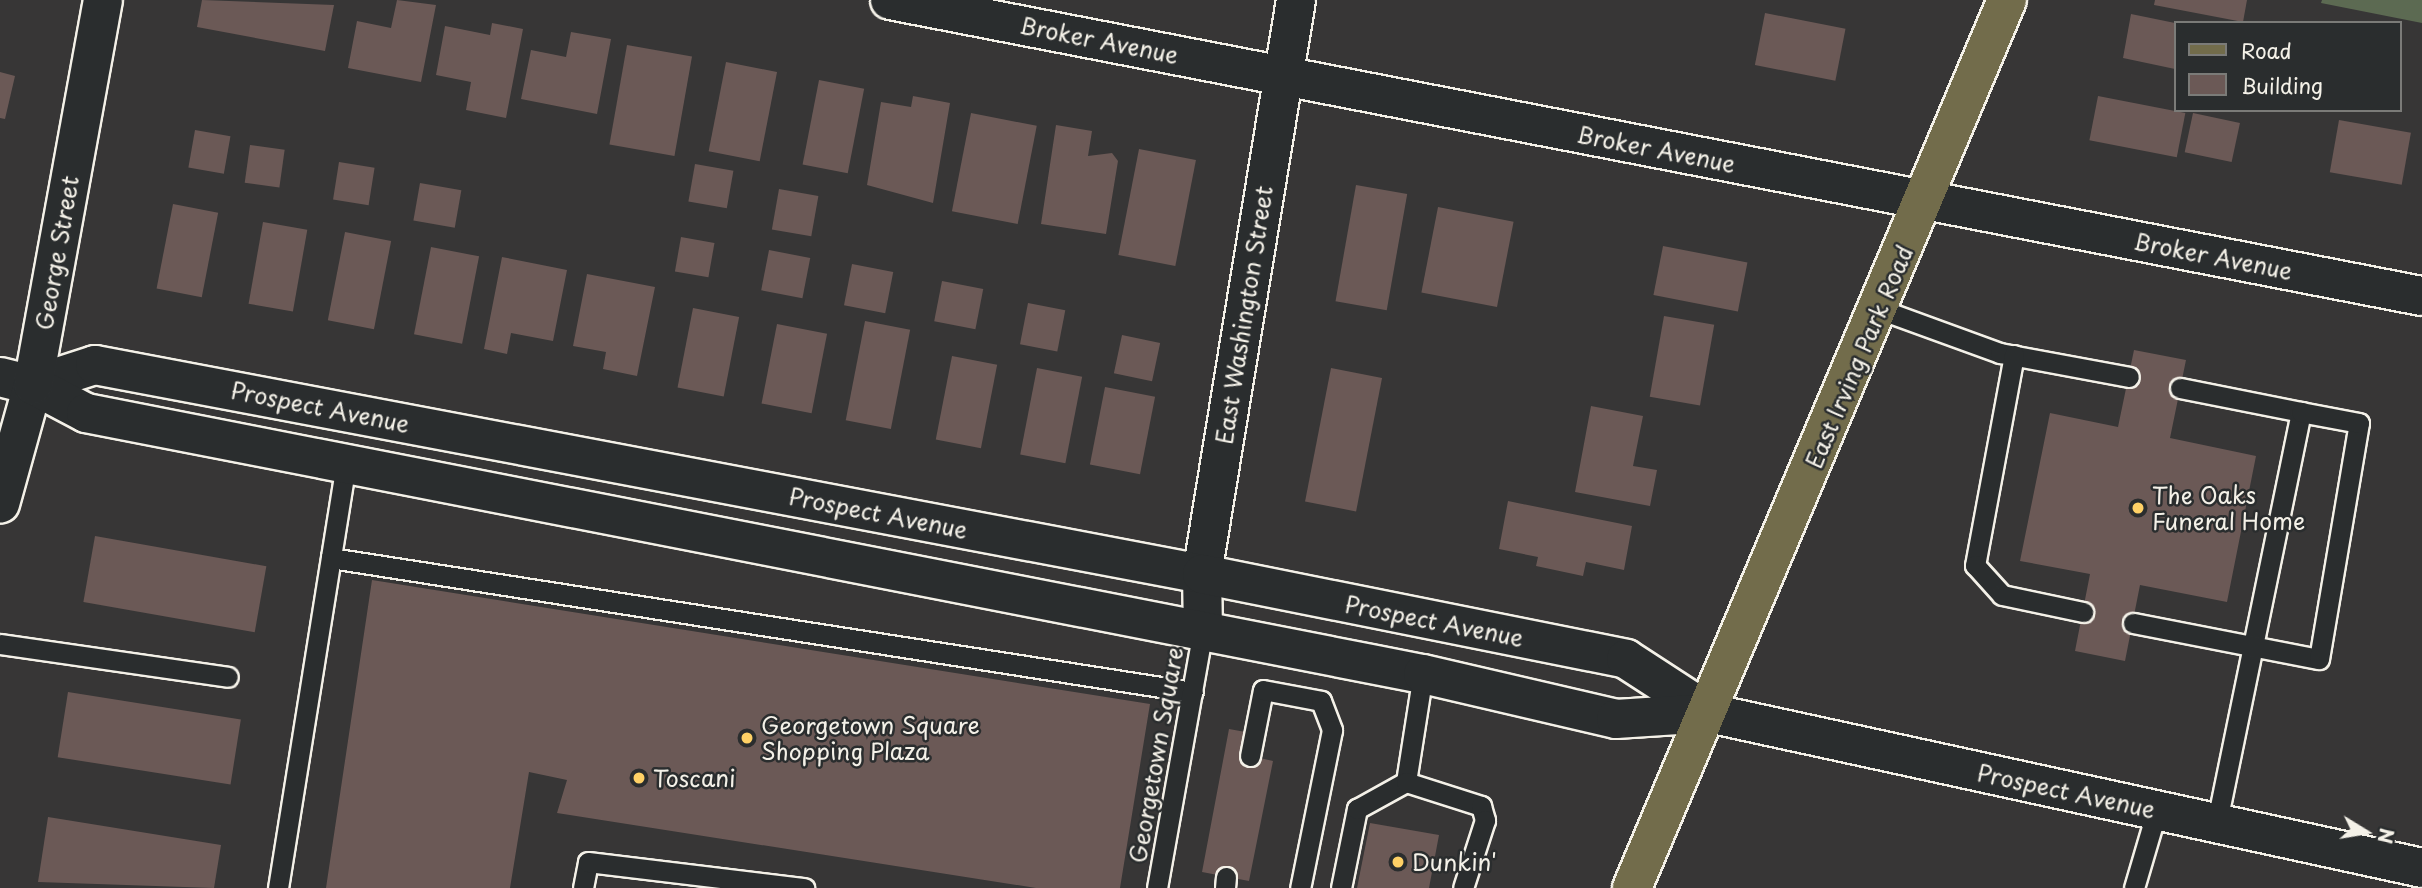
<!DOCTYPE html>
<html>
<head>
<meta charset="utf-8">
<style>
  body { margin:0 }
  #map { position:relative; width:2422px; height:888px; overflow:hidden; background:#373636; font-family:"Playpen Sans",sans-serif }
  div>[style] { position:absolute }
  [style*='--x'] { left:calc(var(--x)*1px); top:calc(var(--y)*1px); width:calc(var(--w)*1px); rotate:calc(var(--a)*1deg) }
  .green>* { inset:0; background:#5c6a52 }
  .building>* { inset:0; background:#6b5956; transform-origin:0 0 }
  .roads { filter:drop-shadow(2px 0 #f4f1e8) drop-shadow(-2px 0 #f4f1e8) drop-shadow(0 2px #f4f1e8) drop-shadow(0 -2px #f4f1e8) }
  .service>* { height:19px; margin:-9.5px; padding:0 9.5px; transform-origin:9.5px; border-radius:9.5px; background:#2a2d2e }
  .minor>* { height:38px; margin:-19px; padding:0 19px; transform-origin:19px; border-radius:19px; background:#2a2d2e }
  .tertiary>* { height:38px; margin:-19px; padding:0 19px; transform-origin:19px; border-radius:19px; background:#2a2d2e }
  .secondary>* { height:38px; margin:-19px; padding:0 19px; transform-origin:19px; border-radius:19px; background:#2a2d2e }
  .primary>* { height:38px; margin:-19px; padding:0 19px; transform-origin:19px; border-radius:19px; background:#726c4b }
  .dots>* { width:19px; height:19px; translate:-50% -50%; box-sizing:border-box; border:4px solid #2a2d2e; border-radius:50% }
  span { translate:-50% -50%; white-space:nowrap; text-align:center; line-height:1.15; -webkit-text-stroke:5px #2a2d2e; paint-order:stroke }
  .street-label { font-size:23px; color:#f4f1e8 }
  .poi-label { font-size:23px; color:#f4f1e8 }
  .left { translate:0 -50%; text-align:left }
  .legend { position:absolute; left:2174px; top:21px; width:228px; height:91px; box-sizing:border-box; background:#2a2d2e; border:2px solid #7b7b78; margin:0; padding:9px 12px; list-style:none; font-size:21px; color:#f4f1e8 }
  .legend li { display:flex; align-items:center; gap:14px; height:35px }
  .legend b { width:35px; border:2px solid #7b7b78 }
  .north { position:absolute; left:2331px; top:797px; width:70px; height:70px; -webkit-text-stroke:5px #2a2d2e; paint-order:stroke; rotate:101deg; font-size:19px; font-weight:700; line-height:28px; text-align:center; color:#f4f1e8 }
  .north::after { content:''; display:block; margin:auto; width:24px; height:32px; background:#f4f1e8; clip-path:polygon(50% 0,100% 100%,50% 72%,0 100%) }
</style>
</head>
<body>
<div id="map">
  <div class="green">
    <div style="clip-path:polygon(2322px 0,2422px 0,2422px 23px,2321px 3px)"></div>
  </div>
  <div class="building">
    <div style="clip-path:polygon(202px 0,334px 5px,325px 51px,197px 27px)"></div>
    <div style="clip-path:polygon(397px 0,436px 5px,421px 82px,348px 68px,357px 21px,391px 28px)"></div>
    <div style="clip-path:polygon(2155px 0,2247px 0,2243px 22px,2154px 5px)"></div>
    <div style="left:1765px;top:13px;width:82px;height:53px;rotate:11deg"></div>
    <div style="clip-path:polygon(2131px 14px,2175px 23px,2175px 69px,2123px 58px)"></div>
    <div style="clip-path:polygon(492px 23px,523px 29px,506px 118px,466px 110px,471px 82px,436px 75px,445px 26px,490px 35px)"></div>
    <div style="clip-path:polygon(571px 32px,611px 39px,597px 114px,521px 99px,531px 50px,566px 57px)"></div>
    <div style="left:627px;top:45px;width:66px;height:101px;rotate:10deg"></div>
    <div style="left:726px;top:62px;width:52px;height:91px;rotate:11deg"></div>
    <div style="clip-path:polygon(0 72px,15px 76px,5px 119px,0 118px)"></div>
    <div style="left:819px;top:80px;width:46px;height:86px;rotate:11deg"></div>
    <div style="clip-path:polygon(913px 96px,950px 103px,933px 203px,867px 185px,881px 102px,911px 107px)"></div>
    <div style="left:2098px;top:96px;width:89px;height:45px;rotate:11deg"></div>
    <div style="left:971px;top:113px;width:67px;height:100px;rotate:11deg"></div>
    <div style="left:2193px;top:113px;width:48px;height:40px;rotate:12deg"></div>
    <div style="left:2339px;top:120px;width:73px;height:53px;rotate:10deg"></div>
    <div style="clip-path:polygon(1056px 125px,1092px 131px,1088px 156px,1112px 153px,1118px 161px,1106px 234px,1041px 224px)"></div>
    <div style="left:195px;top:130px;width:36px;height:38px;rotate:10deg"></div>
    <div style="left:250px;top:145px;width:35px;height:38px;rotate:8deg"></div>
    <div style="left:1139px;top:149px;width:58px;height:108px;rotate:11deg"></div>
    <div style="left:339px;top:162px;width:36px;height:38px;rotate:9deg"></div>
    <div style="left:695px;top:164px;width:39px;height:38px;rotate:10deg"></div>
    <div style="left:420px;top:183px;width:42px;height:38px;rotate:10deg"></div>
    <div style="left:1356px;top:185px;width:52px;height:118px;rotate:10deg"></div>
    <div style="left:779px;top:189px;width:40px;height:41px;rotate:10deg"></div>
    <div style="left:173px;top:204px;width:46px;height:86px;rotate:11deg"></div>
    <div style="left:1438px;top:207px;width:77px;height:87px;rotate:11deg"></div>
    <div style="left:263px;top:222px;width:45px;height:83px;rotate:10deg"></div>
    <div style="left:345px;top:232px;width:47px;height:90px;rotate:11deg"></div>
    <div style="left:681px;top:237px;width:34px;height:35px;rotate:10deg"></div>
    <div style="left:1663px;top:246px;width:86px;height:50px;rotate:11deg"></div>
    <div style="left:431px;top:247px;width:49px;height:89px;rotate:11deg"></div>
    <div style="left:769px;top:250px;width:42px;height:41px;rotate:11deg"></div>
    <div style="clip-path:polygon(502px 257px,567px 270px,553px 341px,511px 333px,507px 354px,484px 349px)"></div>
    <div style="left:852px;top:264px;width:42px;height:42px;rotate:11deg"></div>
    <div style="clip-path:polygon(587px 274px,655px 287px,637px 376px,603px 369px,606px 352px,573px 346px)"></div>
    <div style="left:942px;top:281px;width:42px;height:41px;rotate:11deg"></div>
    <div style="left:1028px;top:303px;width:38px;height:42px;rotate:11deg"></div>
    <div style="left:693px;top:308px;width:47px;height:81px;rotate:11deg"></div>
    <div style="left:1664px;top:316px;width:51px;height:82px;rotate:10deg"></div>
    <div style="left:865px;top:321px;width:46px;height:101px;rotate:11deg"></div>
    <div style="left:777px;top:324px;width:51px;height:81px;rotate:11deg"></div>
    <div style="left:1122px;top:335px;width:39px;height:39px;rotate:12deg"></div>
    <div style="clip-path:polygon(2134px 350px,2186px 360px,2170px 438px,2256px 456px,2227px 602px,2140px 585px,2125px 661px,2075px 651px,2090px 574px,2020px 561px,2050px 413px,2118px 427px)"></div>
    <div style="left:952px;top:356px;width:46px;height:85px;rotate:11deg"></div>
    <div style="left:1037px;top:368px;width:46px;height:88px;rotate:11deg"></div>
    <div style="left:1331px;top:368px;width:52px;height:136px;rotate:11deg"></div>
    <div style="left:1105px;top:387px;width:51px;height:79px;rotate:11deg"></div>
    <div style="clip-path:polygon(1591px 406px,1643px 416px,1633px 466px,1657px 470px,1650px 506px,1575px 492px)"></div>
    <div style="clip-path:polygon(1508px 501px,1632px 526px,1624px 570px,1586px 562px,1583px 576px,1536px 566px,1538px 557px,1499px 549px)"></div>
    <div style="left:95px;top:536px;width:174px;height:67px;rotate:10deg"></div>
    <div style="clip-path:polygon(372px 580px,1150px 704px,1120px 888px,1036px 888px,557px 813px,567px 780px,529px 772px,510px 888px,326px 888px)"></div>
    <div style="left:68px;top:692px;width:175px;height:66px;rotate:9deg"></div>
    <div style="clip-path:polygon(1229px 729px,1251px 733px,1246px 755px,1273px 761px,1249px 881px,1202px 872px)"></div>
    <div style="clip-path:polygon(48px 817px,221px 845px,214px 888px,38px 882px)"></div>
    <div style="clip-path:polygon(1370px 823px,1439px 835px,1429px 888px,1357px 888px)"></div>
  </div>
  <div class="roads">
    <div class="service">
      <div style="--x:1879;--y:309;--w:129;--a:20"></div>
      <div style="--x:2000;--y:353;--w:131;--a:10.5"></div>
      <div style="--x:2014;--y:355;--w:214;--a:100.5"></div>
      <div style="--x:1975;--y:565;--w:40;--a:48"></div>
      <div style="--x:2002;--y:595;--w:83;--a:11.9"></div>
      <div style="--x:2180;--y:388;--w:123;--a:11.2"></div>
      <div style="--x:2301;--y:412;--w:419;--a:101.6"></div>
      <div style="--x:331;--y:558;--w:872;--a:8.84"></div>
      <div style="--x:2133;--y:623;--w:189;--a:11"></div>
      <div style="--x:2319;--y:659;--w:239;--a:-80.4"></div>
      <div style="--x:2359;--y:423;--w:59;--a:-169.3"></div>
      <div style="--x:0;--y:644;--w:230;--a:8.2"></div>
      <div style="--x:1250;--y:756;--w:67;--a:-78.9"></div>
      <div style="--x:1263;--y:690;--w:59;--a:10.7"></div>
      <div style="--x:1321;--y:701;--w:31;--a:69"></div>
      <div style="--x:1332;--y:730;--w:161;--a:101.4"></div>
      <div style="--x:1406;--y:782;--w:109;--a:-81.1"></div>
      <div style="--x:278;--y:888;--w:429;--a:-80.9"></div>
      <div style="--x:583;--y:888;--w:26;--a:-79"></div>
      <div style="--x:588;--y:862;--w:218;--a:6.9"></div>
      <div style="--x:1157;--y:888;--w:261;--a:-79.9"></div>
      <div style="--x:1225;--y:888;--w:11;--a:-85"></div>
      <div style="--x:1341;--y:888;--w:81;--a:-78.6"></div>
      <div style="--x:1357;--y:809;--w:56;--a:-28.9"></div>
      <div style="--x:1406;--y:782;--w:79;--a:17.7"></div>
      <div style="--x:1481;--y:806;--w:15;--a:74"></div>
      <div style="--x:1485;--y:820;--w:71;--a:107.9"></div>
      <div style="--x:2134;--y:888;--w:81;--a:-73.6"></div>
    </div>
    <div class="minor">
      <div style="--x:890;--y:0;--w:1560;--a:10.94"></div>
      <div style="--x:0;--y:377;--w:34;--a:14"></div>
      <div style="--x:33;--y:385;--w:123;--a:105.5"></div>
      <div style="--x:1203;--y:631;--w:57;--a:-91"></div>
      <div style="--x:1202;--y:574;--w:582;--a:-80.7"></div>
    </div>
    <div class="tertiary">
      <div style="--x:33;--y:385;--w:65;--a:-17.9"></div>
      <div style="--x:95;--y:365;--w:1127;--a:10.69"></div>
      <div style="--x:1202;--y:574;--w:432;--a:11.3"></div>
      <div style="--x:1626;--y:659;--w:99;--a:33"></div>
      <div style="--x:33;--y:385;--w:60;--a:27.8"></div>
      <div style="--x:86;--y:413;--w:1362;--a:11.05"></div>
      <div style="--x:1423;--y:674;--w:198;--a:13.1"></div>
      <div style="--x:1616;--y:719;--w:93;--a:-3.7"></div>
      <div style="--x:33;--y:385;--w:391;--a:-79.7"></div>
    </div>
    <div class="secondary">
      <div style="--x:1709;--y:713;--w:730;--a:12.26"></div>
    </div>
    <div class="primary">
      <div style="--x:1632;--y:888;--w:964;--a:-67.11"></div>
    </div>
  </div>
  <div class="dots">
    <div style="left:2138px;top:508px;background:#ffd166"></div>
    <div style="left:747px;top:738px;background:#ffd166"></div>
    <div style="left:639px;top:778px;background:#ffd166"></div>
    <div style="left:1398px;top:862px;background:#ffd166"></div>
  </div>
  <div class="street-label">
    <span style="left:1099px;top:40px;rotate:11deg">Broker Avenue</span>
    <span style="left:1656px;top:149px;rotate:11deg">Broker Avenue</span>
    <span style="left:57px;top:253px;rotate:-80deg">George Street</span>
    <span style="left:2213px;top:256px;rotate:11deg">Broker Avenue</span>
    <span style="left:1244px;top:315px;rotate:-81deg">East Washington Street</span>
    <span style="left:1859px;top:357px;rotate:-67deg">East Irving Park Road</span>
    <span style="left:320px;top:407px;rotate:11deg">Prospect Avenue</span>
    <span style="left:878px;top:513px;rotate:11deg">Prospect Avenue</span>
    <span style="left:1434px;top:621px;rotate:11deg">Prospect Avenue</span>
    <span style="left:1156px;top:755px;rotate:-80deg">Georgetown Square</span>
    <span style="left:2066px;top:791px;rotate:12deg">Prospect Avenue</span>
  </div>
  <div class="poi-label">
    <span class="left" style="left:2152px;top:508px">The Oaks<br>Funeral Home</span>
    <span class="left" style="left:761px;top:738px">Georgetown Square<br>Shopping Plaza</span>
    <span class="left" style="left:653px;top:778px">Toscani</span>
    <span class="left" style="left:1412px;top:862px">Dunkin'</span>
  </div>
  <ul class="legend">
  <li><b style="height:9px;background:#726c4b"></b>Road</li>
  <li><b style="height:19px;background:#6b5956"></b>Building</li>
  </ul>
  <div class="north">N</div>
</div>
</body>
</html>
